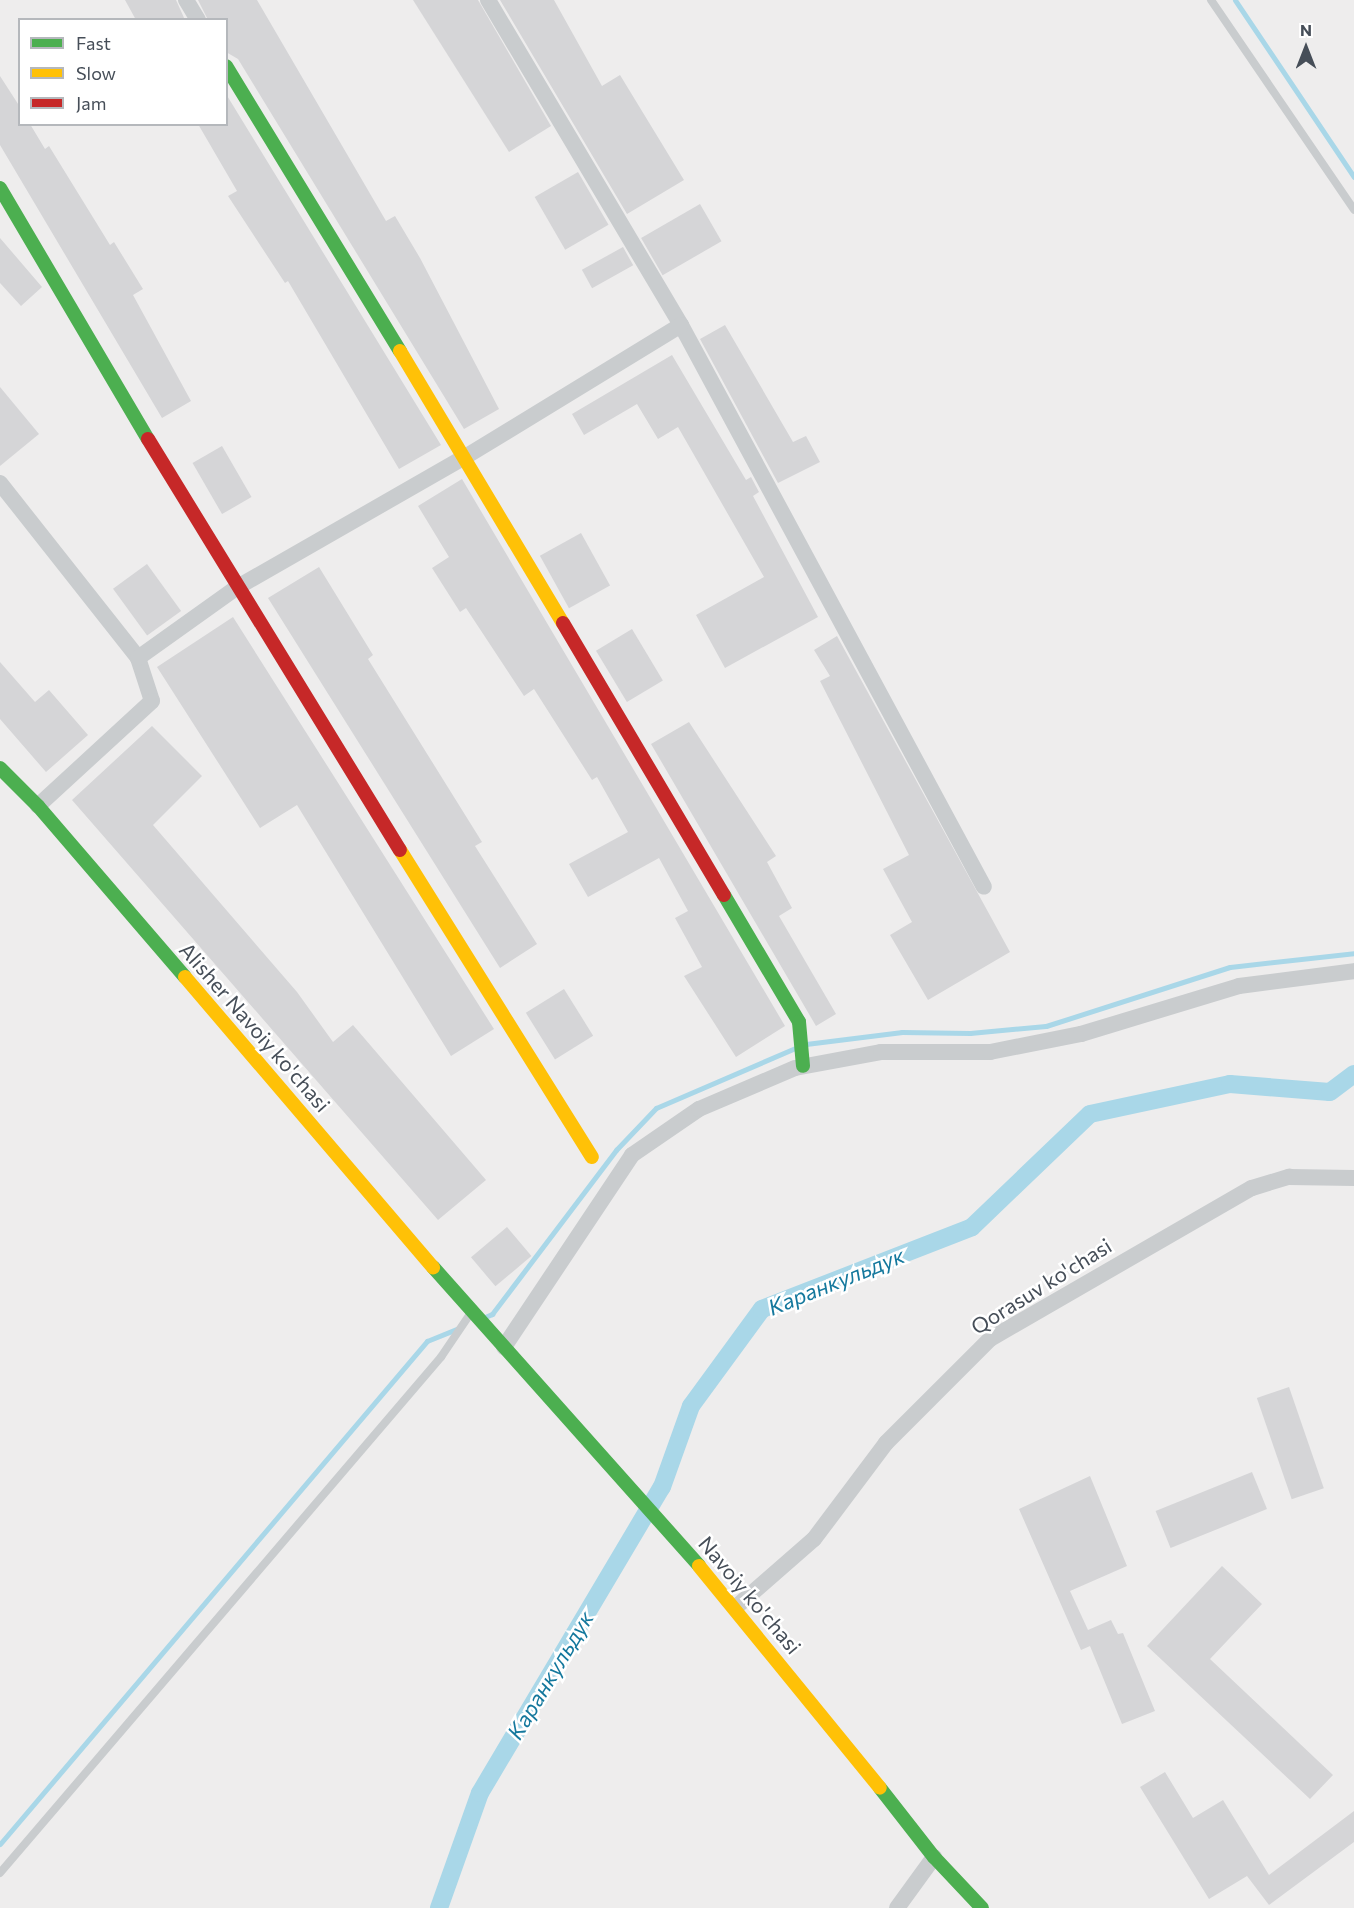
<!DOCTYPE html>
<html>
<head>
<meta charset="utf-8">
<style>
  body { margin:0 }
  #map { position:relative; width:1354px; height:1908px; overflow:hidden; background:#eeeded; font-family:Commissioner,sans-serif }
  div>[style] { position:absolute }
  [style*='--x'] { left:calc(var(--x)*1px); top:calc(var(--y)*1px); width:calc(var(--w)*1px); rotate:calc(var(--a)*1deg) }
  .stream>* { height:5px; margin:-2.5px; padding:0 2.5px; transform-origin:2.5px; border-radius:2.5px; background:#a9d7e8 }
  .canal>* { height:18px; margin:-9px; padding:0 9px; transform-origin:9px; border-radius:9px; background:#a9d7e8 }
  .building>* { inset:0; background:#d5d5d7; transform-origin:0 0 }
  .lane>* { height:8px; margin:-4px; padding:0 4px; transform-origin:4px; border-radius:4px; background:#c9ccce }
  .street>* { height:16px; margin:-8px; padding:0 8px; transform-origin:8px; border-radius:8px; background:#c9ccce }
  .fast>* { height:14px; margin:-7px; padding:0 7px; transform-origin:7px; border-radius:7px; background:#4caf50 }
  .slow>* { height:14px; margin:-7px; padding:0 7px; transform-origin:7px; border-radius:7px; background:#ffc107 }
  .jam>* { height:14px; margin:-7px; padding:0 7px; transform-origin:7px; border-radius:7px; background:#c62828 }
  span { translate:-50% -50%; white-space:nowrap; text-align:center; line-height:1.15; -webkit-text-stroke:5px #fff; paint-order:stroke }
  .street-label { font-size:21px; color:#464e58 }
  .water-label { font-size:22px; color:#14789d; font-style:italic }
  .legend { position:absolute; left:18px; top:18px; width:210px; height:108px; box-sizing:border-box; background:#fff; border:2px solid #b5b8bc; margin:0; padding:8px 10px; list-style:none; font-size:18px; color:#464e58 }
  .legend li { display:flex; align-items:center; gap:12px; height:30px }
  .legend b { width:30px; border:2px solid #b5b8bc }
  .north { position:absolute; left:1276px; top:18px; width:60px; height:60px; -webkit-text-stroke:4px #fff; paint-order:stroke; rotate:0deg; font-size:16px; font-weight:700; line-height:24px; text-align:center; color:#464e58 }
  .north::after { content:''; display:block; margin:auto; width:21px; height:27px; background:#464e58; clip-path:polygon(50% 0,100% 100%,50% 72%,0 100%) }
</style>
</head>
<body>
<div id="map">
  <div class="stream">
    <div style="--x:1235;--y:0;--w:213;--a:56.1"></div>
    <div style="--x:806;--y:1044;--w:97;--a:-7.1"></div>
    <div style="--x:902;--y:1032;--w:68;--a:0.8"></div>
    <div style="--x:970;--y:1033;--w:76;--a:-5.3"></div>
    <div style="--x:1046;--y:1026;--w:193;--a:-17.8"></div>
    <div style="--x:1230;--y:967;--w:125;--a:-6.4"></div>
    <div style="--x:485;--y:1317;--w:8;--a:-23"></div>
    <div style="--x:492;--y:1314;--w:206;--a:-52.9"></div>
    <div style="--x:616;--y:1150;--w:58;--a:-46.4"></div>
    <div style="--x:656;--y:1108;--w:151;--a:-23.3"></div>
    <div style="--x:0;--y:1844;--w:660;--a:-49.67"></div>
    <div style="--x:427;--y:1341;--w:35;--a:-22"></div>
  </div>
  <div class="canal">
    <div style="--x:439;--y:1908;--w:122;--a:-70.4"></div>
    <div style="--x:480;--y:1793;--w:356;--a:-59.3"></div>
    <div style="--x:662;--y:1487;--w:86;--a:-70.3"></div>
    <div style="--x:691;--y:1406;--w:120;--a:-53.8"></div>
    <div style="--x:762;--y:1309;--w:225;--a:-21.3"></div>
    <div style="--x:972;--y:1227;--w:163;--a:-43.8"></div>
    <div style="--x:1090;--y:1114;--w:143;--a:-12.1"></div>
    <div style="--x:1230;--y:1084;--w:100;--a:4.6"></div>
    <div style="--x:1330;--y:1092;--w:30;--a:-37"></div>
  </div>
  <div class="building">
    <div style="clip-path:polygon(125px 0,176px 0,185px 20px,136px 20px)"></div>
    <div style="clip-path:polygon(198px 0,257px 0,386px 221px,395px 216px,420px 258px,499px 409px,464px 429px,238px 59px,226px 52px,226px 20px,208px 20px)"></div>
    <div style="clip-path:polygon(413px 0,478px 0,551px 126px,509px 152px)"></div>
    <div style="clip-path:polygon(500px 0,554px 0,602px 86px,620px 75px,684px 180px,627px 214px)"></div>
    <div style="clip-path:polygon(0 76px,20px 107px,20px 124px,30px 124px,45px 149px,49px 146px,110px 245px,114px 242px,143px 289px,133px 295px,191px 401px,162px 418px,0 145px)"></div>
    <div style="clip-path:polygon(226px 94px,441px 445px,399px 469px,288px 281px,285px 283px,228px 196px,237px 191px,198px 124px,226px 124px)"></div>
    <div style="left:578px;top:172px;width:61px;height:50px;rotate:60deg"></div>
    <div style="left:700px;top:204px;width:43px;height:68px;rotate:60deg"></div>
    <div style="clip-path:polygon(0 238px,42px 287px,21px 306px,0 283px)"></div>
    <div style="left:623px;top:247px;width:21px;height:47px;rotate:61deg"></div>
    <div style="clip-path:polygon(725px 325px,793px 442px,806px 436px,820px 462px,778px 483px,700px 339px)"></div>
    <div style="clip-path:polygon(672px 355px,746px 480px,751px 477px,759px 492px,753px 496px,818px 617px,725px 668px,696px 615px,764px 577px,678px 427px,658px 439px,637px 404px,584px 435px,572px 414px)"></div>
    <div style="clip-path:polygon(0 387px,39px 434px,0 466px)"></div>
    <div style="left:222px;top:446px;width:59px;height:34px;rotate:60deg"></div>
    <div style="clip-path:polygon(462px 479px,785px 1026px,736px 1057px,684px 976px,702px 967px,675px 918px,688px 911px,659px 858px,588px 897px,569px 864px,628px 832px,597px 777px,592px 780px,534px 689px,524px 696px,466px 608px,460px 612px,432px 568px,449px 557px,418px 506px)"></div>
    <div style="left:581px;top:533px;width:60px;height:47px;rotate:61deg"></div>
    <div style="left:147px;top:564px;width:58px;height:42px;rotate:54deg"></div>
    <div style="clip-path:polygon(319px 567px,373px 655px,368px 659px,482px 842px,475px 846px,537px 944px,500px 968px,268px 598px)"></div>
    <div style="clip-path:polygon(233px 617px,494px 1029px,451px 1056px,297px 805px,260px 828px,157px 667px)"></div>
    <div style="left:632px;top:629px;width:60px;height:42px;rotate:59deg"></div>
    <div style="clip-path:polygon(837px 636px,1010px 952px,928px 1000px,890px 935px,912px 922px,883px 869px,909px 855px,820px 681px,830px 676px,814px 650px)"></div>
    <div style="clip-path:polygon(0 662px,35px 702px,49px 690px,88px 735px,46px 772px,0 719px)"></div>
    <div style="clip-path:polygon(689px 722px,776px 856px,767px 862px,792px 908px,779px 916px,836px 1014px,816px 1026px,651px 744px)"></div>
    <div style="clip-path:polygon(152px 726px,202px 776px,153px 825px,297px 992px,333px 1042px,353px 1025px,486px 1180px,438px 1220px,72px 800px)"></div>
    <div style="left:564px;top:989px;width:55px;height:45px;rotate:58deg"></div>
    <div style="left:507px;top:1227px;width:38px;height:47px;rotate:50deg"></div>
    <div style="left:1289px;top:1387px;width:107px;height:34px;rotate:71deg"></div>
    <div style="left:1252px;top:1472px;width:40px;height:104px;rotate:68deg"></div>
    <div style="clip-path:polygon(1090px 1476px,1127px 1566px,1070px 1591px,1088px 1630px,1111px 1620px,1118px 1634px,1123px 1633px,1155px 1711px,1122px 1724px,1090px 1646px,1081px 1650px,1019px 1509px)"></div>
    <div style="clip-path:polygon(1222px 1566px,1262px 1604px,1210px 1659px,1333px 1775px,1310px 1799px,1147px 1646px)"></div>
    <div style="clip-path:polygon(1165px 1772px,1193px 1818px,1223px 1800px,1269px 1875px,1354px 1811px,1354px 1842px,1269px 1905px,1247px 1876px,1209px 1899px,1140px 1787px)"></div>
  </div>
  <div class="lane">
    <div style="--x:1211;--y:0;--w:254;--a:55.7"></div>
    <div style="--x:0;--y:1873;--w:679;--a:-49.48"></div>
    <div style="--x:441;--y:1357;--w:52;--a:-56"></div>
  </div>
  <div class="street">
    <div style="--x:186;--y:0;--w:23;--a:59"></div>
    <div style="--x:488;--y:0;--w:378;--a:59.3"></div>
    <div style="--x:681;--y:325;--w:638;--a:61.67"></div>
    <div style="--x:0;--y:483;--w:223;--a:51.7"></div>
    <div style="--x:138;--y:658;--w:45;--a:72"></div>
    <div style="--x:152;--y:701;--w:155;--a:137.4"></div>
    <div style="--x:138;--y:658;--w:120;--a:-35.5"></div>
    <div style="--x:236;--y:588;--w:264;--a:-29.8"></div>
    <div style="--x:465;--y:457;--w:253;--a:-31.4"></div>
    <div style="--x:504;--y:1347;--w:231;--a:-56.3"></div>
    <div style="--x:632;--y:1155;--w:81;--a:-34.5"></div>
    <div style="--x:699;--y:1109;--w:104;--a:-23.1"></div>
    <div style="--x:795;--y:1068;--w:87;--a:-10.5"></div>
    <div style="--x:881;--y:1052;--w:109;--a:0"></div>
    <div style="--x:990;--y:1052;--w:93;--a:-11.2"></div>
    <div style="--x:1081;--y:1034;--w:165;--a:-16.9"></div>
    <div style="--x:1239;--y:986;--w:116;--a:-7.4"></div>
    <div style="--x:736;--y:1607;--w:103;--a:-41.1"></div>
    <div style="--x:814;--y:1539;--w:120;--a:-53.1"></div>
    <div style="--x:886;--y:1443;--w:147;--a:-45"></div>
    <div style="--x:990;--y:1339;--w:302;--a:-30"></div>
    <div style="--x:1252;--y:1188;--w:39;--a:-17"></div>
    <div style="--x:1289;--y:1177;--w:65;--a:0.9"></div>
    <div style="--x:897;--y:1908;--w:63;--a:-54"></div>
  </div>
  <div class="fast">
    <div style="--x:226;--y:66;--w:334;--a:58.6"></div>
    <div style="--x:0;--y:188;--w:291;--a:59.5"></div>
    <div style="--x:0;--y:768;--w:54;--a:45"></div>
    <div style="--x:38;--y:806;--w:225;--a:49.3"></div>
    <div style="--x:724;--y:895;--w:147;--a:59.4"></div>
    <div style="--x:799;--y:1022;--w:44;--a:84.8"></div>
    <div style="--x:433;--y:1267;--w:400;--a:48.3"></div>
    <div style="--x:880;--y:1788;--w:88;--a:52"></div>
    <div style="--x:934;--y:1857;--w:70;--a:46.7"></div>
  </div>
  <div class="slow">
    <div style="--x:400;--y:351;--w:317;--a:59.1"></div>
    <div style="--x:400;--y:850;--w:362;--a:58"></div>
    <div style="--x:185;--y:977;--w:382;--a:49.5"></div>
    <div style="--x:699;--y:1566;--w:286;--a:50.8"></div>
  </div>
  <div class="jam">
    <div style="--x:148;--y:439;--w:482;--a:58.5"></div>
    <div style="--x:563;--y:623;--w:316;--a:59.4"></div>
  </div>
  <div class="street-label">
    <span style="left:255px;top:1027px;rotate:49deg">Alisher Navoiy ko'chasi</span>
    <span style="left:1041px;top:1286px;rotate:-32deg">Qorasuv ko'chasi</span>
    <span style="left:750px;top:1595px;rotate:50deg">Navoiy ko'chasi</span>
  </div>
  <div class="water-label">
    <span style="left:836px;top:1281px;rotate:-22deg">Каранкульдук</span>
    <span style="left:550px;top:1675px;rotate:-59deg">Каранкульдук</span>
  </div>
  <ul class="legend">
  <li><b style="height:8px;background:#4caf50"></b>Fast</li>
  <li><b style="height:8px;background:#ffc107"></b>Slow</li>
  <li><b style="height:8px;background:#c62828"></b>Jam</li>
  </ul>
  <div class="north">N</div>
</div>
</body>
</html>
